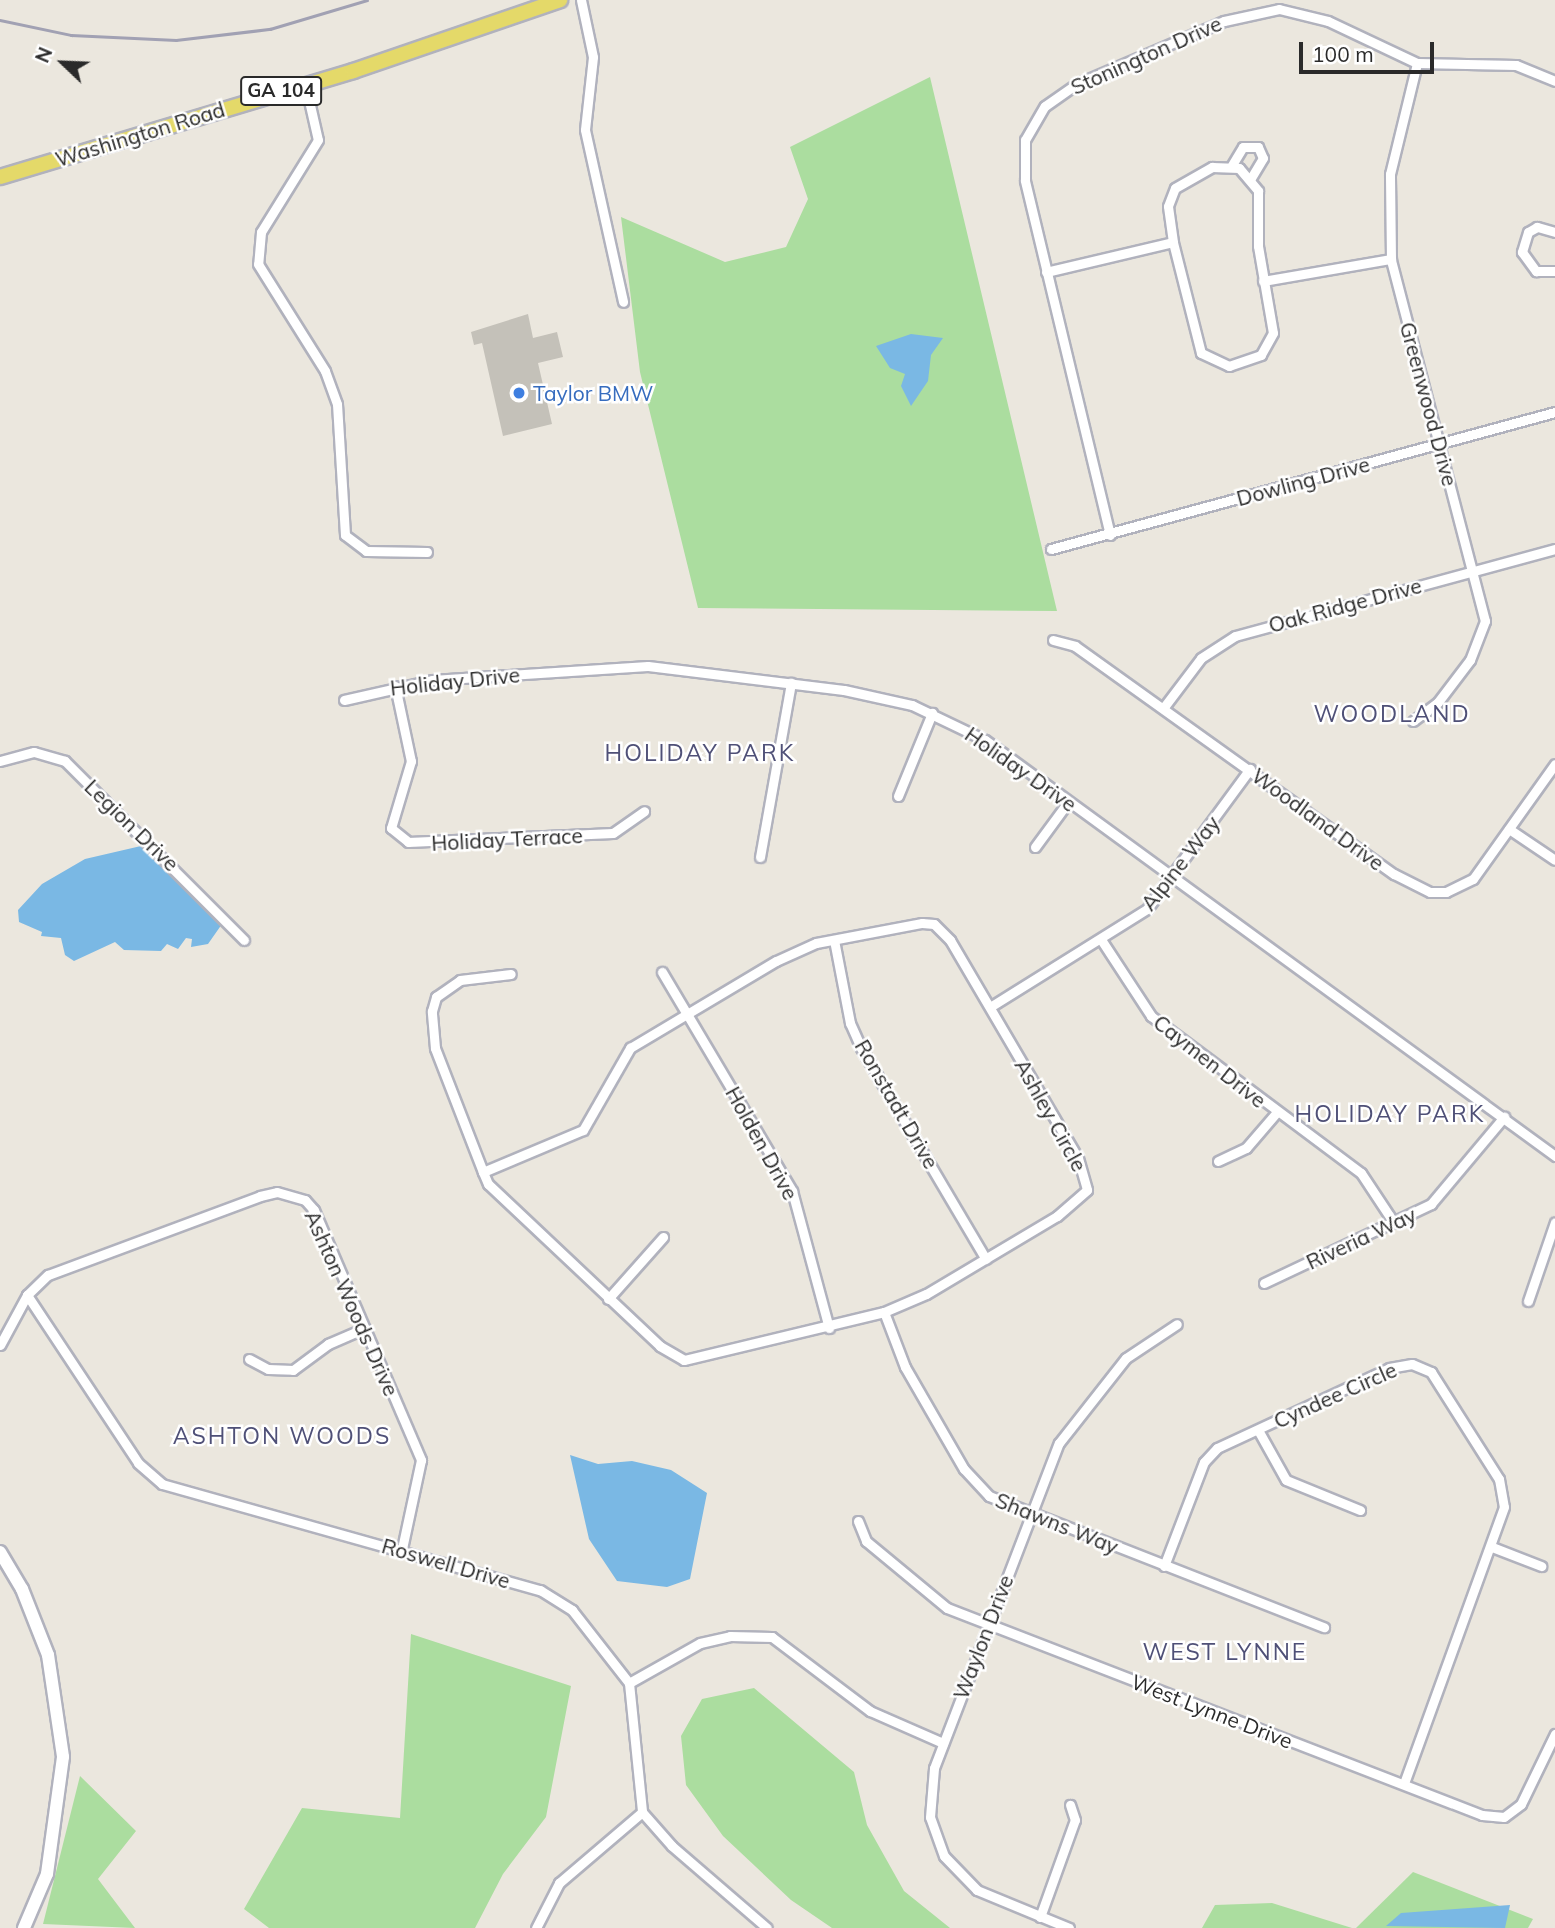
<!DOCTYPE html>
<html>
<head>
<meta charset="utf-8">
<style>
  body { margin:0 }
  #map { position:relative; width:1555px; height:1928px; overflow:hidden; background:#ebe7de; font-family:Mulish,sans-serif }
  div>[style] { position:absolute }
  [style*='--x'] { left:calc(var(--x)*1px); top:calc(var(--y)*1px); width:calc(var(--w)*1px); rotate:calc(var(--a)*1deg) }
  .green>* { inset:0; background:#abdd9f }
  .water>* { inset:0; background:#7ab8e4 }
  .building>* { inset:0; background:#c4c1b9 }
  .roads { filter:drop-shadow(2px 0 #b1b2bd) drop-shadow(-2px 0 #b1b2bd) drop-shadow(0 2px #b1b2bd) drop-shadow(0 -2px #b1b2bd) }
  .street>* { height:9px; margin:-4.5px; padding:0 4.5px; transform-origin:4.5px; border-radius:4.5px; background:#fff }
  .secondary>* { height:12px; margin:-6px; padding:0 6px; transform-origin:6px; border-radius:6px; background:#fff }
  .primary>* { height:14px; margin:-7px; padding:0 7px; transform-origin:7px; border-radius:7px; background:#e4d969 }
  .rail>* { height:2.5px; margin:-1.25px; padding:0 1.25px; transform-origin:1.25px; border-radius:1.25px; background:#a1a1b3 }
  .dots>* { width:19px; height:19px; translate:-50% -50%; box-sizing:border-box; border:4px solid #fff; border-radius:50% }
  span { translate:-50% -50%; white-space:nowrap; text-align:center; line-height:1.15; -webkit-text-stroke:5px #fff; paint-order:stroke }
  .shield-label span { padding:2px 5px; background:#fff; border:2px solid; border-radius:5px; -webkit-text-stroke-width:0 }
  .shield-label { font-size:19px; color:#2a2a2a; font-weight:700 }
  .street-label { font-size:21px; color:#2a2a2a }
  .shop-label { font-size:21px; color:#366cbe }
  .left { translate:0 -50%; text-align:left }
  .neighbourhood-label { font-size:23px; color:#4f5077; letter-spacing:2px }
  .north { position:absolute; left:28px; top:28px; width:70px; height:70px; -webkit-text-stroke:5px #fff; paint-order:stroke; rotate:293deg; font-size:19px; font-weight:700; line-height:28px; text-align:center; color:#2a2a2a }
  .north::after { content:''; display:block; margin:auto; width:24px; height:32px; background:#2a2a2a; clip-path:polygon(50% 0,100% 100%,50% 72%,0 100%) }
  .scale { position:absolute; left:1299px; top:42px; width:135px; height:32px; box-sizing:border-box; border:4px solid #2a2a2a; border-top:0; padding-left:9px; font-size:21px; line-height:24px; white-space:nowrap; color:#2a2a2a; -webkit-text-stroke:5px #fff; paint-order:stroke }
</style>
</head>
<body>
<div id="map">
  <div class="green">
    <div style="clip-path:polygon(930px 77px,1057px 611px,698px 608px,640px 372px,621px 217px,725px 262px,786px 247px,808px 199px,790px 147px)"></div>
    <div style="clip-path:polygon(411px 1634px,571px 1686px,546px 1817px,503px 1874px,475px 1928px,269px 1928px,244px 1909px,302px 1808px,400px 1818px)"></div>
    <div style="clip-path:polygon(754px 1688px,854px 1772px,867px 1825px,904px 1891px,950px 1928px,832px 1928px,791px 1900px,723px 1836px,686px 1785px,681px 1736px,702px 1699px)"></div>
    <div style="clip-path:polygon(80px 1776px,136px 1831px,98px 1879px,135px 1928px,43px 1924px)"></div>
    <div style="clip-path:polygon(1413px 1872px,1533px 1919px,1528px 1928px,1356px 1928px)"></div>
    <div style="clip-path:polygon(1272px 1903px,1352px 1928px,1202px 1928px,1215px 1905px)"></div>
  </div>
  <div class="water">
    <div style="clip-path:polygon(911px 334px,943px 338px,931px 355px,928px 381px,911px 406px,901px 386px,905px 374px,890px 368px,876px 346px)"></div>
    <div style="clip-path:polygon(141px 846px,222px 924px,208px 944px,191px 947px,192px 939px,186px 938px,178px 949px,167px 944px,161px 951px,124px 950px,115px 942px,74px 961px,65px 955px,61px 938px,41px 936px,42px 932px,19px 922px,18px 910px,42px 884px,85px 859px)"></div>
    <div style="clip-path:polygon(570px 1455px,598px 1464px,632px 1461px,671px 1470px,707px 1493px,690px 1579px,667px 1587px,617px 1581px,589px 1539px)"></div>
    <div style="clip-path:polygon(1510px 1905px,1505px 1928px,1386px 1926px,1401px 1913px)"></div>
  </div>
  <div class="building">
    <div style="clip-path:polygon(528px 314px,533px 338px,557px 332px,563px 357px,538px 363px,552px 424px,503px 436px,482px 343px,474px 345px,471px 332px)"></div>
  </div>
  <div class="roads">
    <div class="street">
      <div style="--x:581;--y:0;--w:58;--a:78.1"></div>
      <div style="--x:593;--y:57;--w:73;--a:96.3"></div>
      <div style="--x:585;--y:130;--w:176;--a:77.5"></div>
      <div style="--x:305;--y:83;--w:58;--a:77.2"></div>
      <div style="--x:318;--y:140;--w:108;--a:121.8"></div>
      <div style="--x:261;--y:232;--w:32;--a:95"></div>
      <div style="--x:258;--y:264;--w:126;--a:57.9"></div>
      <div style="--x:325;--y:371;--w:35;--a:70"></div>
      <div style="--x:337;--y:404;--w:131;--a:86.5"></div>
      <div style="--x:345;--y:535;--w:26;--a:37"></div>
      <div style="--x:366;--y:551;--w:61;--a:0.9"></div>
      <div style="--x:1232;--y:165;--w:21;--a:-59"></div>
      <div style="--x:1243;--y:147;--w:15;--a:0"></div>
      <div style="--x:1258;--y:147;--w:12;--a:66"></div>
      <div style="--x:1263;--y:158;--w:23;--a:121"></div>
      <div style="--x:1555;--y:232;--w:19;--a:-164"></div>
      <div style="--x:1537;--y:227;--w:10;--a:151"></div>
      <div style="--x:1528;--y:232;--w:21;--a:107"></div>
      <div style="--x:1522;--y:252;--w:24;--a:54"></div>
      <div style="--x:1536;--y:271;--w:19;--a:0"></div>
      <div style="--x:1046;--y:272;--w:130;--a:-13.3"></div>
      <div style="--x:1173;--y:242;--w:36;--a:-98"></div>
      <div style="--x:1168;--y:206;--w:19;--a:-69"></div>
      <div style="--x:1175;--y:188;--w:43;--a:-29.6"></div>
      <div style="--x:1212;--y:167;--w:27;--a:2"></div>
      <div style="--x:1239;--y:168;--w:30;--a:50"></div>
      <div style="--x:1258;--y:191;--w:55;--a:90"></div>
      <div style="--x:1258;--y:246;--w:88;--a:80.2"></div>
      <div style="--x:1273;--y:333;--w:25;--a:119"></div>
      <div style="--x:1261;--y:355;--w:34;--a:161"></div>
      <div style="--x:1229;--y:366;--w:31;--a:-155"></div>
      <div style="--x:1201;--y:353;--w:114;--a:-104.2"></div>
      <div style="--x:1263;--y:281;--w:130;--a:-9.8"></div>
      <div style="--x:1110;--y:535;--w:365;--a:-103.5"></div>
      <div style="--x:1025;--y:180;--w:40;--a:-90"></div>
      <div style="--x:1025;--y:140;--w:39;--a:-60"></div>
      <div style="--x:1045;--y:106;--w:39;--a:-35"></div>
      <div style="--x:1077;--y:84;--w:160;--a:-23.2"></div>
      <div style="--x:1224;--y:21;--w:56;--a:-12.3"></div>
      <div style="--x:1279;--y:9;--w:50;--a:13.8"></div>
      <div style="--x:1328;--y:21;--w:98;--a:25.3"></div>
      <div style="--x:1417;--y:63;--w:99;--a:1.2"></div>
      <div style="--x:1516;--y:65;--w:42;--a:22.3"></div>
      <div style="--x:1051;--y:549;--w:522;--a:-15.21"></div>
      <div style="--x:1053;--y:640;--w:23;--a:15"></div>
      <div style="--x:1075;--y:646;--w:392;--a:35.6"></div>
      <div style="--x:1394;--y:874;--w:40;--a:26.6"></div>
      <div style="--x:1430;--y:892;--w:16;--a:0"></div>
      <div style="--x:1446;--y:892;--w:30;--a:-26"></div>
      <div style="--x:1473;--y:879;--w:141;--a:-54.5"></div>
      <div style="--x:395;--y:686;--w:77;--a:78"></div>
      <div style="--x:411;--y:761;--w:70;--a:106.6"></div>
      <div style="--x:391;--y:828;--w:22;--a:39"></div>
      <div style="--x:408;--y:842;--w:205;--a:-2.5"></div>
      <div style="--x:613;--y:833;--w:38;--a:-35"></div>
      <div style="--x:344;--y:700;--w:90;--a:-12.8"></div>
      <div style="--x:432;--y:680;--w:216;--a:-3.7"></div>
      <div style="--x:648;--y:666;--w:197;--a:7"></div>
      <div style="--x:844;--y:690;--w:70;--a:12.4"></div>
      <div style="--x:912;--y:705;--w:81;--a:25.6"></div>
      <div style="--x:985;--y:740;--w:706;--a:36.12"></div>
      <div style="--x:1164;--y:707;--w:61;--a:-52.9"></div>
      <div style="--x:1201;--y:658;--w:40;--a:-32.9"></div>
      <div style="--x:1235;--y:636;--w:332;--a:-15.2"></div>
      <div style="--x:1413;--y:721;--w:31;--a:-37"></div>
      <div style="--x:1438;--y:702;--w:53;--a:-52.7"></div>
      <div style="--x:1470;--y:660;--w:42;--a:-69"></div>
      <div style="--x:1485;--y:621;--w:374;--a:-104.6"></div>
      <div style="--x:1391;--y:259;--w:85;--a:-90.7"></div>
      <div style="--x:1390;--y:174;--w:114;--a:-76.3"></div>
      <div style="--x:0;--y:761;--w:35;--a:-15"></div>
      <div style="--x:34;--y:752;--w:32;--a:16"></div>
      <div style="--x:65;--y:761;--w:253;--a:45"></div>
      <div style="--x:898;--y:796;--w:90;--a:-67.7"></div>
      <div style="--x:1509;--y:829;--w:55;--a:34"></div>
      <div style="--x:1035;--y:847;--w:56;--a:-53.7"></div>
      <div style="--x:760;--y:857;--w:177;--a:-79.9"></div>
      <div style="--x:834;--y:940;--w:85;--a:79.1"></div>
      <div style="--x:850;--y:1023;--w:27;--a:66"></div>
      <div style="--x:861;--y:1048;--w:245;--a:59.4"></div>
      <div style="--x:1102;--y:941;--w:90;--a:56.8"></div>
      <div style="--x:1151;--y:1016;--w:262;--a:36.8"></div>
      <div style="--x:1361;--y:1173;--w:60;--a:56.6"></div>
      <div style="--x:662;--y:972;--w:255;--a:59.3"></div>
      <div style="--x:792;--y:1191;--w:142;--a:74.9"></div>
      <div style="--x:990;--y:1007;--w:185;--a:-32"></div>
      <div style="--x:1147;--y:909;--w:174;--a:-53.7"></div>
      <div style="--x:1218;--y:1161;--w:31;--a:-25"></div>
      <div style="--x:1246;--y:1148;--w:48;--a:-49.3"></div>
      <div style="--x:483;--y:1172;--w:108;--a:-22.8"></div>
      <div style="--x:583;--y:1130;--w:95;--a:-60.2"></div>
      <div style="--x:630;--y:1048;--w:170;--a:-30.8"></div>
      <div style="--x:776;--y:961;--w:44;--a:-24.2"></div>
      <div style="--x:816;--y:943;--w:108;--a:-10.7"></div>
      <div style="--x:922;--y:923;--w:12;--a:5"></div>
      <div style="--x:934;--y:924;--w:23;--a:45"></div>
      <div style="--x:950;--y:940;--w:253;--a:59.6"></div>
      <div style="--x:1078;--y:1158;--w:33;--a:74"></div>
      <div style="--x:1087;--y:1190;--w:40;--a:139"></div>
      <div style="--x:1057;--y:1216;--w:152;--a:149.2"></div>
      <div style="--x:926;--y:1294;--w:46;--a:156.8"></div>
      <div style="--x:884;--y:1312;--w:206;--a:166.5"></div>
      <div style="--x:684;--y:1360;--w:28;--a:-150"></div>
      <div style="--x:660;--y:1346;--w:236;--a:-136.7"></div>
      <div style="--x:488;--y:1184;--w:13;--a:-113"></div>
      <div style="--x:483;--y:1172;--w:133;--a:-111.2"></div>
      <div style="--x:435;--y:1048;--w:37;--a:-95"></div>
      <div style="--x:432;--y:1011;--w:15;--a:-74"></div>
      <div style="--x:436;--y:997;--w:29;--a:-35"></div>
      <div style="--x:460;--y:980;--w:51;--a:-6.7"></div>
      <div style="--x:1264;--y:1283;--w:185;--a:-25.3"></div>
      <div style="--x:1431;--y:1204;--w:114;--a:-50"></div>
      <div style="--x:27;--y:1295;--w:201;--a:56.5"></div>
      <div style="--x:138;--y:1463;--w:32;--a:41"></div>
      <div style="--x:162;--y:1484;--w:393;--a:15.7"></div>
      <div style="--x:540;--y:1590;--w:38;--a:32"></div>
      <div style="--x:572;--y:1610;--w:93;--a:52"></div>
      <div style="--x:629;--y:1683;--w:130;--a:84.2"></div>
      <div style="--x:642;--y:1812;--w:45;--a:48.6"></div>
      <div style="--x:672;--y:1846;--w:125;--a:40.8"></div>
      <div style="--x:608;--y:1299;--w:83;--a:-48.4"></div>
      <div style="--x:1528;--y:1301;--w:83;--a:-71.1"></div>
      <div style="--x:884;--y:1312;--w:59;--a:69.1"></div>
      <div style="--x:905;--y:1367;--w:118;--a:60"></div>
      <div style="--x:964;--y:1469;--w:37;--a:47"></div>
      <div style="--x:989;--y:1496;--w:360;--a:21.4"></div>
      <div style="--x:0;--y:1345;--w:57;--a:-61.6"></div>
      <div style="--x:27;--y:1295;--w:29;--a:-44"></div>
      <div style="--x:48;--y:1275;--w:226;--a:-20.4"></div>
      <div style="--x:260;--y:1196;--w:17;--a:-13"></div>
      <div style="--x:277;--y:1192;--w:29;--a:16"></div>
      <div style="--x:305;--y:1200;--w:13;--a:48"></div>
      <div style="--x:314;--y:1210;--w:272;--a:66.8"></div>
      <div style="--x:421;--y:1460;--w:91;--a:102.1"></div>
      <div style="--x:249;--y:1359;--w:21;--a:28"></div>
      <div style="--x:268;--y:1369;--w:25;--a:2"></div>
      <div style="--x:293;--y:1370;--w:44;--a:-36.6"></div>
      <div style="--x:328;--y:1344;--w:40;--a:-23.4"></div>
      <div style="--x:1258;--y:1430;--w:57;--a:60.8"></div>
      <div style="--x:1286;--y:1480;--w:80;--a:22.1"></div>
      <div style="--x:858;--y:1521;--w:22;--a:68"></div>
      <div style="--x:866;--y:1541;--w:105;--a:39.6"></div>
      <div style="--x:947;--y:1608;--w:574;--a:21.15"></div>
      <div style="--x:1482;--y:1815;--w:22;--a:5"></div>
      <div style="--x:1504;--y:1817;--w:21;--a:-37"></div>
      <div style="--x:1521;--y:1804;--w:78;--a:-64.1"></div>
      <div style="--x:1492;--y:1547;--w:53;--a:21.2"></div>
      <div style="--x:1164;--y:1566;--w:111;--a:-69"></div>
      <div style="--x:1204;--y:1462;--w:19;--a:-47"></div>
      <div style="--x:1217;--y:1448;--w:190;--a:-24.9"></div>
      <div style="--x:1389;--y:1368;--w:23;--a:-10"></div>
      <div style="--x:1412;--y:1364;--w:21;--a:23"></div>
      <div style="--x:1431;--y:1372;--w:127;--a:57.6"></div>
      <div style="--x:1499;--y:1479;--w:28;--a:80"></div>
      <div style="--x:1504;--y:1507;--w:294;--a:109.9"></div>
      <div style="--x:629;--y:1683;--w:81;--a:-29.4"></div>
      <div style="--x:700;--y:1643;--w:31;--a:-13"></div>
      <div style="--x:730;--y:1636;--w:42;--a:1.4"></div>
      <div style="--x:772;--y:1637;--w:123;--a:37.1"></div>
      <div style="--x:870;--y:1711;--w:80;--a:23.7"></div>
      <div style="--x:1040;--y:1917;--w:103;--a:-70.2"></div>
      <div style="--x:1075;--y:1820;--w:16;--a:-108"></div>
      <div style="--x:536;--y:1928;--w:51;--a:-62.9"></div>
      <div style="--x:559;--y:1883;--w:109;--a:-40.5"></div>
      <div style="--x:1069;--y:1928;--w:100;--a:-157.6"></div>
      <div style="--x:977;--y:1890;--w:47;--a:-134.1"></div>
      <div style="--x:944;--y:1856;--w:41;--a:-109.7"></div>
      <div style="--x:930;--y:1817;--w:49;--a:-85.3"></div>
      <div style="--x:934;--y:1768;--w:348;--a:-69"></div>
      <div style="--x:1059;--y:1443;--w:108;--a:-51.8"></div>
      <div style="--x:1126;--y:1358;--w:61;--a:-33.7"></div>
    </div>
    <div class="secondary">
      <div style="--x:0;--y:1552;--w:43;--a:59.3"></div>
      <div style="--x:22;--y:1589;--w:71;--a:68.5"></div>
      <div style="--x:48;--y:1655;--w:103;--a:81.6"></div>
      <div style="--x:63;--y:1757;--w:118;--a:97.8"></div>
      <div style="--x:47;--y:1874;--w:59;--a:113.1"></div>
    </div>
    <div class="primary">
      <div style="--x:0;--y:177;--w:369;--a:-16.7"></div>
      <div style="--x:353;--y:71;--w:219;--a:-18.9"></div>
    </div>
  </div>
  <div class="rail">
    <div style="--x:0;--y:20;--w:73;--a:11.9"></div>
    <div style="--x:71;--y:35;--w:105;--a:2.7"></div>
    <div style="--x:176;--y:40;--w:95;--a:-6.7"></div>
    <div style="--x:270;--y:29;--w:101;--a:-16.6"></div>
  </div>
  <div class="dots">
    <div style="left:519px;top:393px;background:#3f7fe0"></div>
  </div>
  <div class="shield-label">
    <span style="left:281px;top:91px">GA 104</span>
  </div>
  <div class="street-label">
    <span style="left:1146px;top:55px;rotate:-24deg">Stonington Drive</span>
    <span style="left:140px;top:134px;rotate:-17deg">Washington Road</span>
    <span style="left:1429px;top:404px;rotate:75deg">Greenwood Drive</span>
    <span style="left:1303px;top:481px;rotate:-15deg">Dowling Drive</span>
    <span style="left:1345px;top:605px;rotate:-15deg">Oak Ridge Drive</span>
    <span style="left:455px;top:681px;rotate:-6deg">Holiday Drive</span>
    <span style="left:1021px;top:769px;rotate:35deg">Holiday Drive</span>
    <span style="left:1318px;top:819px;rotate:36deg">Woodland Drive</span>
    <span style="left:132px;top:825px;rotate:44deg">Legion Drive</span>
    <span style="left:507px;top:839px;rotate:-3deg">Holiday Terrace</span>
    <span style="left:1180px;top:863px;rotate:-52deg">Alpine Way</span>
    <span style="left:1210px;top:1061px;rotate:38deg">Caymen Drive</span>
    <span style="left:897px;top:1104px;rotate:60deg">Ronstadt Drive</span>
    <span style="left:1051px;top:1115px;rotate:61deg">Ashley Circle</span>
    <span style="left:762px;top:1143px;rotate:61deg">Holden Drive</span>
    <span style="left:1361px;top:1238px;rotate:-25deg">Riveria Way</span>
    <span style="left:352px;top:1303px;rotate:66deg">Ashton Woods Drive</span>
    <span style="left:1335px;top:1395px;rotate:-24deg">Cyndee Circle</span>
    <span style="left:1057px;top:1523px;rotate:22deg">Shawns Way</span>
    <span style="left:446px;top:1563px;rotate:16deg">Roswell Drive</span>
    <span style="left:983px;top:1637px;rotate:-69deg">Waylon Drive</span>
    <span style="left:1212px;top:1711px;rotate:21deg">West Lynne Drive</span>
  </div>
  <div class="shop-label">
    <span class="left" style="left:533px;top:393px">Taylor BMW</span>
  </div>
  <div class="neighbourhood-label">
    <span style="left:1392px;top:714px">WOODLAND</span>
    <span style="left:700px;top:753px">HOLIDAY PARK</span>
    <span style="left:1390px;top:1114px">HOLIDAY PARK</span>
    <span style="left:282px;top:1436px">ASHTON WOODS</span>
    <span style="left:1225px;top:1652px">WEST LYNNE</span>
  </div>
  <div class="north">N</div>
  <div class="scale">100 m</div>
</div>
</body>
</html>
